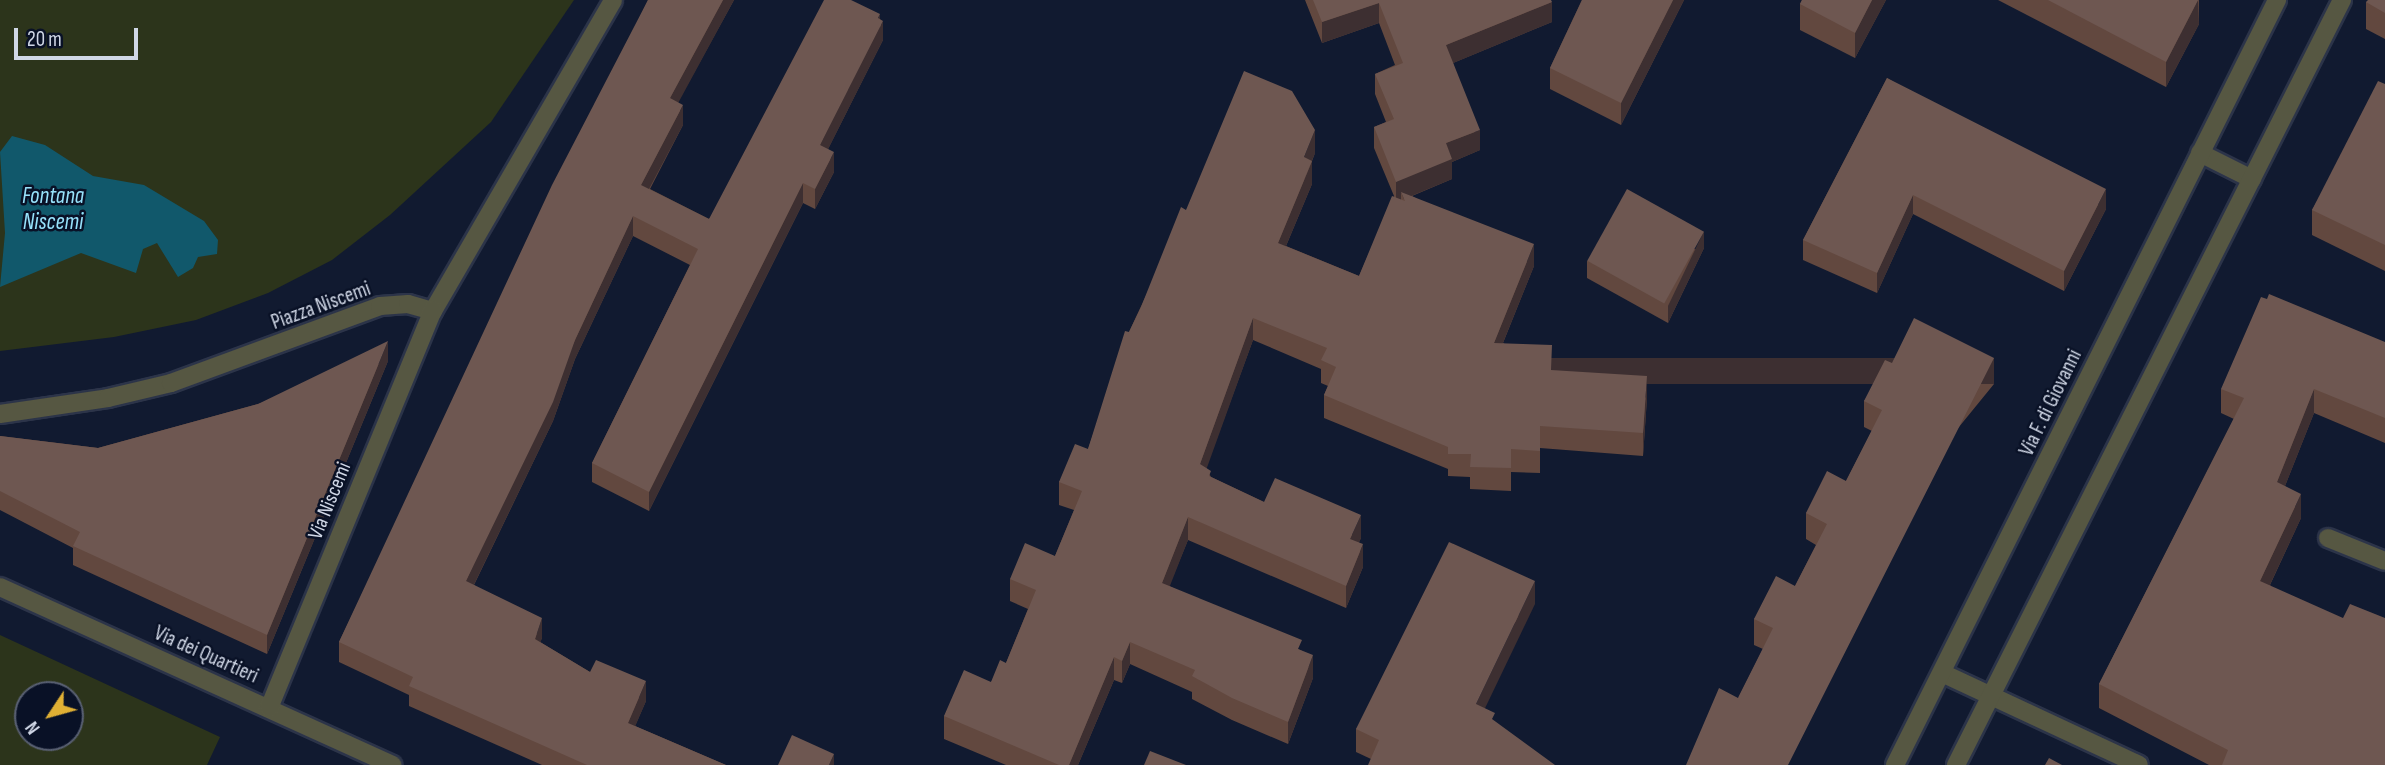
<!DOCTYPE html>
<html>
<head>
<meta charset="utf-8">
<style>
  body { margin:0 }
  #map { position:relative; width:2385px; height:765px; overflow:hidden; background:#111a30; font-family:"Sofia Sans Condensed",sans-serif }
  div>[style] { position:absolute }
  [style*='--x'] { left:calc(var(--x)*1px); top:calc(var(--y)*1px); width:calc(var(--w)*1px); rotate:calc(var(--a)*1deg) }
  .green>* { inset:0; background:#2c341b }
  .water>* { inset:0; background:#11586b }
  .roads { filter:drop-shadow(2px 0 #2c3449) drop-shadow(-2px 0 #2c3449) drop-shadow(0 2px #2c3449) drop-shadow(0 -2px #2c3449) }
  .lane>* { height:18px; margin:-9px; padding:0 9px; transform-origin:9px; border-radius:9px; background:#565742 }
  .street>* { height:18px; margin:-9px; padding:0 9px; transform-origin:9px; border-radius:9px; background:#565742 }
  .wall>* { inset:0; background:#62483f }
  .shaded-wall>* { inset:0; background:#3d2f31; transform-origin:0 0 }
  .building>* { inset:0; background:#6e5751; transform-origin:0 0 }
  span { translate:-50% -50%; white-space:nowrap; text-align:center; line-height:1.15; -webkit-text-stroke:5px #091126; paint-order:stroke }
  .street-label { font-size:21px; color:#d0d7e6 }
  .water-label { font-size:23px; color:#97e2fb; font-style:italic }
  .north { position:absolute; left:14px; top:681px; width:70px; height:70px; box-sizing:border-box; background:#091126; border:2px solid #596073; border-radius:50%; rotate:234deg; font-size:19px; font-weight:700; line-height:28px; text-align:center; color:#d0d7e6 }
  .north::after { content:''; display:block; margin:auto; width:24px; height:32px; background:#e0b034; clip-path:polygon(50% 0,100% 100%,50% 72%,0 100%) }
  .scale { position:absolute; left:14px; top:28px; width:124px; height:32px; box-sizing:border-box; border:4px solid #d0d7e6; border-top:0; padding-left:9px; font-size:21px; line-height:24px; white-space:nowrap; color:#d0d7e6; -webkit-text-stroke:5px #091126; paint-order:stroke }
</style>
</head>
<body>
<div id="map">
  <div class="green">
    <div style="clip-path:polygon(0 0,574px 0,491px 122px,390px 215px,332px 260px,268px 293px,196px 320px,114px 337px,0 351px)"></div>
    <div style="clip-path:polygon(evenodd,0 635px,220px 737px,207px 765px,0 765px,0 635px,28px 695px,70px 695px,70px 737px,28px 737px,28px 695px)"></div>
  </div>
  <div class="water">
    <div style="clip-path:polygon(12px 136px,45px 145px,93px 176px,144px 185px,204px 221px,218px 240px,217px 254px,198px 257px,193px 268px,178px 277px,157px 243px,143px 249px,136px 273px,81px 253px,0 287px,5px 233px,0 152px)"></div>
  </div>
  <div class="roads">
    <div class="lane">
      <div style="--x:2328;--y:538;--w:61;--a:22"></div>
    </div>
    <div class="street">
      <div style="--x:2200;--y:153;--w:58;--a:26.6"></div>
      <div style="--x:0;--y:414;--w:109;--a:-8.4"></div>
      <div style="--x:108;--y:398;--w:65;--a:-13.4"></div>
      <div style="--x:171;--y:383;--w:223;--a:-20.2"></div>
      <div style="--x:380;--y:306;--w:28;--a:-4"></div>
      <div style="--x:408;--y:304;--w:26;--a:16"></div>
      <div style="--x:433;--y:311;--w:359;--a:-59.9"></div>
      <div style="--x:0;--y:587;--w:431;--a:24.4"></div>
      <div style="--x:1942;--y:673;--w:217;--a:25"></div>
      <div style="--x:269;--y:708;--w:430;--a:-67.6"></div>
      <div style="--x:1895;--y:765;--w:855;--a:-63.46"></div>
      <div style="--x:1956;--y:765;--w:857;--a:-63.23"></div>
    </div>
  </div>
  <div class="wall">
    <div style="clip-path:polygon(648px 0,734px 0,678px 102px,683px 125px,650px 189px,709px 219px,880px 19px,883px 40px,828px 149px,834px 172px,815px 209px,803px 203px,649px 511px,592px 482px,592px 463px,690px 265px,633px 236px,575px 359px,553px 421px,474px 585px,542px 638px,540px 642px,590px 672px,646px 701px,635px 726px,726px 765px,542px 765px,409px 706px,409px 695px,339px 662px,339px 642px)"></div>
    <div style="clip-path:polygon(1305px 0,1551px 0,1552px 22px,1453px 63px,1480px 150px,1452px 162px,1452px 179px,1412px 196px,1534px 266px,1503px 343px,1552px 370px,1647px 398px,1643px 456px,1540px 448px,1540px 473px,1511px 472px,1511px 491px,1470px 489px,1470px 477px,1448px 476px,1448px 469px,1324px 418px,1324px 395px,1328px 386px,1321px 383px,1321px 369px,1253px 340px,1206px 468px,1211px 477px,1264px 502px,1361px 538px,1359px 542px,1363px 567px,1346px 608px,1188px 540px,1169px 586px,1302px 651px,1313px 678px,1288px 744px,1232px 720px,1192px 699px,1192px 692px,1130px 664px,1122px 683px,1114px 680px,1078px 765px,1006px 765px,944px 739px,944px 716px,991px 682px,1006px 663px,1028px 609px,1010px 601px,1010px 579px,1055px 556px,1074px 510px,1059px 505px,1059px 482px,1088px 449px,1129px 332px,1186px 210px,1315px 153px,1312px 161px,1312px 184px,1286px 246px,1359px 276px,1394px 196px,1374px 148px,1374px 127px,1386px 122px,1375px 94px,1375px 74px,1395px 65px,1379px 23px,1322px 43px)"></div>
    <div style="clip-path:polygon(1582px 0,1684px 0,1621px 125px,1550px 89px,1550px 68px)"></div>
    <div style="clip-path:polygon(1802px 0,1886px 0,1855px 58px,1800px 30px,1800px 4px)"></div>
    <div style="clip-path:polygon(1998px 0,2199px 0,2199px 24px,2166px 87px)"></div>
    <div style="clip-path:polygon(2385px 0,2385px 39px,2366px 29px,2366px 2px)"></div>
    <div style="clip-path:polygon(1887px 78px,2106px 209px,2064px 291px,1913px 214px,1877px 293px,1803px 260px,1803px 240px)"></div>
    <div style="clip-path:polygon(2385px 84px,2385px 271px,2312px 235px,2312px 210px)"></div>
    <div style="clip-path:polygon(1704px 248px,1668px 323px,1587px 278px,1587px 261px)"></div>
    <div style="clip-path:polygon(2385px 342px,2385px 443px,2314px 413px,2285px 486px,2301px 518px,2270px 585px,2385px 765px,2209px 765px,2099px 708px,2099px 684px,2234px 419px,2221px 413px,2221px 389px)"></div>
    <div style="clip-path:polygon(388px 361px,267px 654px,73px 565px,73px 548px,0 510px,0 436px,98px 448px,258px 404px)"></div>
    <div style="clip-path:polygon(1892px 363px,1994px 384px,1738px 698px,1763px 649px,1754px 645px,1754px 619px,1795px 586px,1816px 545px,1806px 539px,1806px 513px,1846px 481px,1872px 431px,1864px 427px,1864px 401px)"></div>
    <div style="clip-path:polygon(1535px 604px,1371px 759px,1356px 752px,1356px 729px)"></div>
  </div>
  <div class="shaded-wall">
    <div style="clip-path:polygon(723px 0,734px 0,670px 118px,670px 98px)"></div>
    <div style="clip-path:polygon(1673px 0,1684px 0,1621px 125px,1621px 103px)"></div>
    <div style="clip-path:polygon(1872px 0,1886px 0,1855px 58px,1855px 33px)"></div>
    <div style="clip-path:polygon(2198px 0,2199px 24px,2166px 87px,2166px 62px)"></div>
    <div style="clip-path:polygon(1552px 2px,1552px 22px,1446px 66px,1446px 45px)"></div>
    <div style="clip-path:polygon(1379px 3px,1379px 23px,1322px 43px,1322px 22px)"></div>
    <div style="clip-path:polygon(880px 14px,880px 27px,883px 21px,883px 40px,820px 165px,820px 145px)"></div>
    <div style="clip-path:polygon(683px 105px,683px 125px,641px 204px,641px 185px)"></div>
    <div style="clip-path:polygon(1315px 130px,1315px 153px,1304px 180px,1304px 157px)"></div>
    <div style="clip-path:polygon(1480px 130px,1480px 150px,1452px 162px,1452px 179px,1404px 199px,1401px 192px,1401px 200px,1396px 202px,1396px 182px,1446px 143px)"></div>
    <div style="clip-path:polygon(834px 152px,834px 172px,815px 209px,815px 189px)"></div>
    <div style="clip-path:polygon(1312px 161px,1312px 184px,1278px 265px,1278px 243px)"></div>
    <div style="clip-path:polygon(803px 183px,803px 203px,649px 511px,649px 492px)"></div>
    <div style="clip-path:polygon(2106px 189px,2106px 209px,2064px 291px,2064px 271px)"></div>
    <div style="clip-path:polygon(1913px 195px,1913px 214px,1877px 293px,1877px 273px)"></div>
    <div style="clip-path:polygon(633px 216px,633px 236px,575px 359px,553px 421px,466px 601px,466px 581px,575px 340px)"></div>
    <div style="clip-path:polygon(1704px 231px,1704px 248px,1668px 323px,1668px 306px)"></div>
    <div style="clip-path:polygon(1534px 244px,1534px 266px,1494px 365px,1494px 343px)"></div>
    <div style="clip-path:polygon(1253px 318px,1253px 340px,1200px 487px,1200px 464px)"></div>
    <div style="clip-path:polygon(388px 341px,388px 361px,267px 654px,267px 635px)"></div>
    <div style="left:1994px;top:358px;width:26px;height:456px;rotate:90deg"></div>
    <div style="clip-path:polygon(1647px 376px,1647px 398px,1643px 456px,1643px 433px)"></div>
    <div style="clip-path:polygon(2314px 389px,2314px 413px,2277px 506px,2277px 482px)"></div>
    <div style="clip-path:polygon(2301px 494px,2301px 518px,2260px 606px,2260px 581px)"></div>
    <div style="clip-path:polygon(1361px 515px,1361px 538px,1350px 562px,1350px 539px)"></div>
    <div style="clip-path:polygon(1188px 517px,1188px 540px,1162px 606px,1162px 583px)"></div>
    <div style="clip-path:polygon(1363px 544px,1363px 567px,1346px 608px,1346px 586px)"></div>
    <div style="clip-path:polygon(1535px 581px,1535px 604px,1476px 727px,1476px 704px)"></div>
    <div style="clip-path:polygon(542px 618px,542px 638px,535px 658px,535px 639px)"></div>
    <div style="clip-path:polygon(1130px 642px,1130px 664px,1122px 683px,1122px 661px)"></div>
    <div style="clip-path:polygon(1313px 655px,1313px 678px,1288px 744px,1288px 722px)"></div>
    <div style="clip-path:polygon(1114px 657px,1114px 680px,1078px 765px,1069px 765px)"></div>
    <div style="clip-path:polygon(646px 681px,646px 701px,628px 743px,628px 723px)"></div>
    <div style="clip-path:polygon(834px 754px,834px 765px,829px 765px)"></div>
  </div>
  <div class="building">
    <div style="clip-path:polygon(648px 0,723px 0,670px 98px,683px 105px,641px 185px,709px 219px,824px 0,851px 0,880px 14px,878px 18px,883px 21px,820px 145px,834px 152px,815px 189px,803px 183px,649px 492px,592px 463px,698px 249px,633px 216px,575px 340px,553px 402px,466px 581px,542px 618px,535px 639px,590px 672px,596px 660px,646px 681px,628px 723px,726px 765px,587px 765px,409px 686px,413px 677px,339px 642px,552px 185px)"></div>
    <div style="clip-path:polygon(1313px 0,1551px 0,1552px 2px,1446px 45px,1480px 130px,1446px 143px,1452px 159px,1396px 182px,1374px 127px,1394px 119px,1375px 74px,1403px 63px,1379px 3px,1322px 22px)"></div>
    <div style="clip-path:polygon(1582px 0,1673px 0,1621px 103px,1550px 68px)"></div>
    <div style="clip-path:polygon(1802px 0,1872px 0,1855px 33px,1800px 4px)"></div>
    <div style="clip-path:polygon(2048px 0,2198px 0,2166px 62px)"></div>
    <div style="clip-path:polygon(2368px 0,2385px 0,2385px 13px,2366px 2px)"></div>
    <div style="clip-path:polygon(1244px 71px,1292px 91px,1315px 130px,1304px 157px,1312px 161px,1278px 243px,1359px 276px,1392px 196px,1405px 201px,1401px 192px,1534px 244px,1494px 343px,1552px 345px,1551px 370px,1647px 376px,1643px 433px,1540px 426px,1540px 451px,1511px 449px,1511px 468px,1470px 467px,1471px 454px,1448px 454px,1448px 447px,1324px 395px,1336px 367px,1321px 360px,1327px 348px,1253px 318px,1200px 464px,1211px 471px,1209px 476px,1264px 502px,1275px 478px,1361px 515px,1350px 539px,1363px 544px,1346px 586px,1188px 517px,1162px 583px,1302px 640px,1298px 649px,1313px 655px,1288px 722px,1232px 698px,1192px 676px,1195px 670px,1130px 642px,1122px 661px,1114px 657px,1069px 765px,1059px 765px,944px 716px,964px 670px,991px 682px,1000px 660px,1006px 663px,1036px 590px,1010px 579px,1025px 543px,1055px 556px,1082px 491px,1059px 482px,1075px 444px,1088px 449px,1125px 331px,1129px 332px,1141px 307px,1181px 207px,1186px 210px)"></div>
    <div style="clip-path:polygon(1887px 78px,2106px 189px,2064px 271px,1913px 195px,1877px 273px,1803px 240px)"></div>
    <div style="clip-path:polygon(2378px 81px,2385px 84px,2385px 245px,2312px 210px)"></div>
    <div style="left:1627px;top:189px;width:88px;height:82px;rotate:29deg"></div>
    <div style="clip-path:polygon(2269px 294px,2385px 342px,2385px 418px,2314px 389px,2277px 482px,2301px 494px,2260px 581px,2343px 618px,2350px 604px,2385px 618px,2385px 765px,2222px 765px,2228px 750px,2099px 684px,2244px 398px,2221px 389px,2261px 297px,2267px 299px)"></div>
    <div style="clip-path:polygon(1914px 318px,1994px 358px,1788px 765px,1686px 765px,1719px 688px,1738px 698px,1773px 628px,1754px 619px,1776px 576px,1795px 586px,1827px 524px,1806px 513px,1827px 471px,1846px 481px,1882px 410px,1864px 401px,1885px 360px,1892px 363px)"></div>
    <div style="clip-path:polygon(388px 341px,267px 635px,73px 546px,80px 532px,0 491px,0 436px,98px 448px,258px 404px)"></div>
    <div style="clip-path:polygon(1449px 542px,1535px 581px,1476px 704px,1495px 713px,1492px 719px,1555px 765px,1368px 765px,1379px 740px,1356px 729px)"></div>
    <div style="clip-path:polygon(792px 735px,834px 754px,829px 765px,778px 765px)"></div>
    <div style="clip-path:polygon(1150px 751px,1186px 765px,1144px 765px)"></div>
    <div style="clip-path:polygon(2049px 758px,2062px 765px,2045px 765px)"></div>
  </div>
  <div class="street-label">
    <span style="left:321px;top:306px;rotate:-20deg">Piazza Niscemi</span>
    <span style="left:2051px;top:403px;rotate:-64deg">Via F. di Giovanni</span>
    <span style="left:330px;top:501px;rotate:-68deg">Via Niscemi</span>
    <span style="left:206px;top:655px;rotate:24deg">Via dei Quartieri</span>
  </div>
  <div class="water-label">
    <span style="left:53px;top:209px">Fontana<br>Niscemi</span>
  </div>
  <div class="north">N</div>
  <div class="scale">20 m</div>
</div>
</body>
</html>
